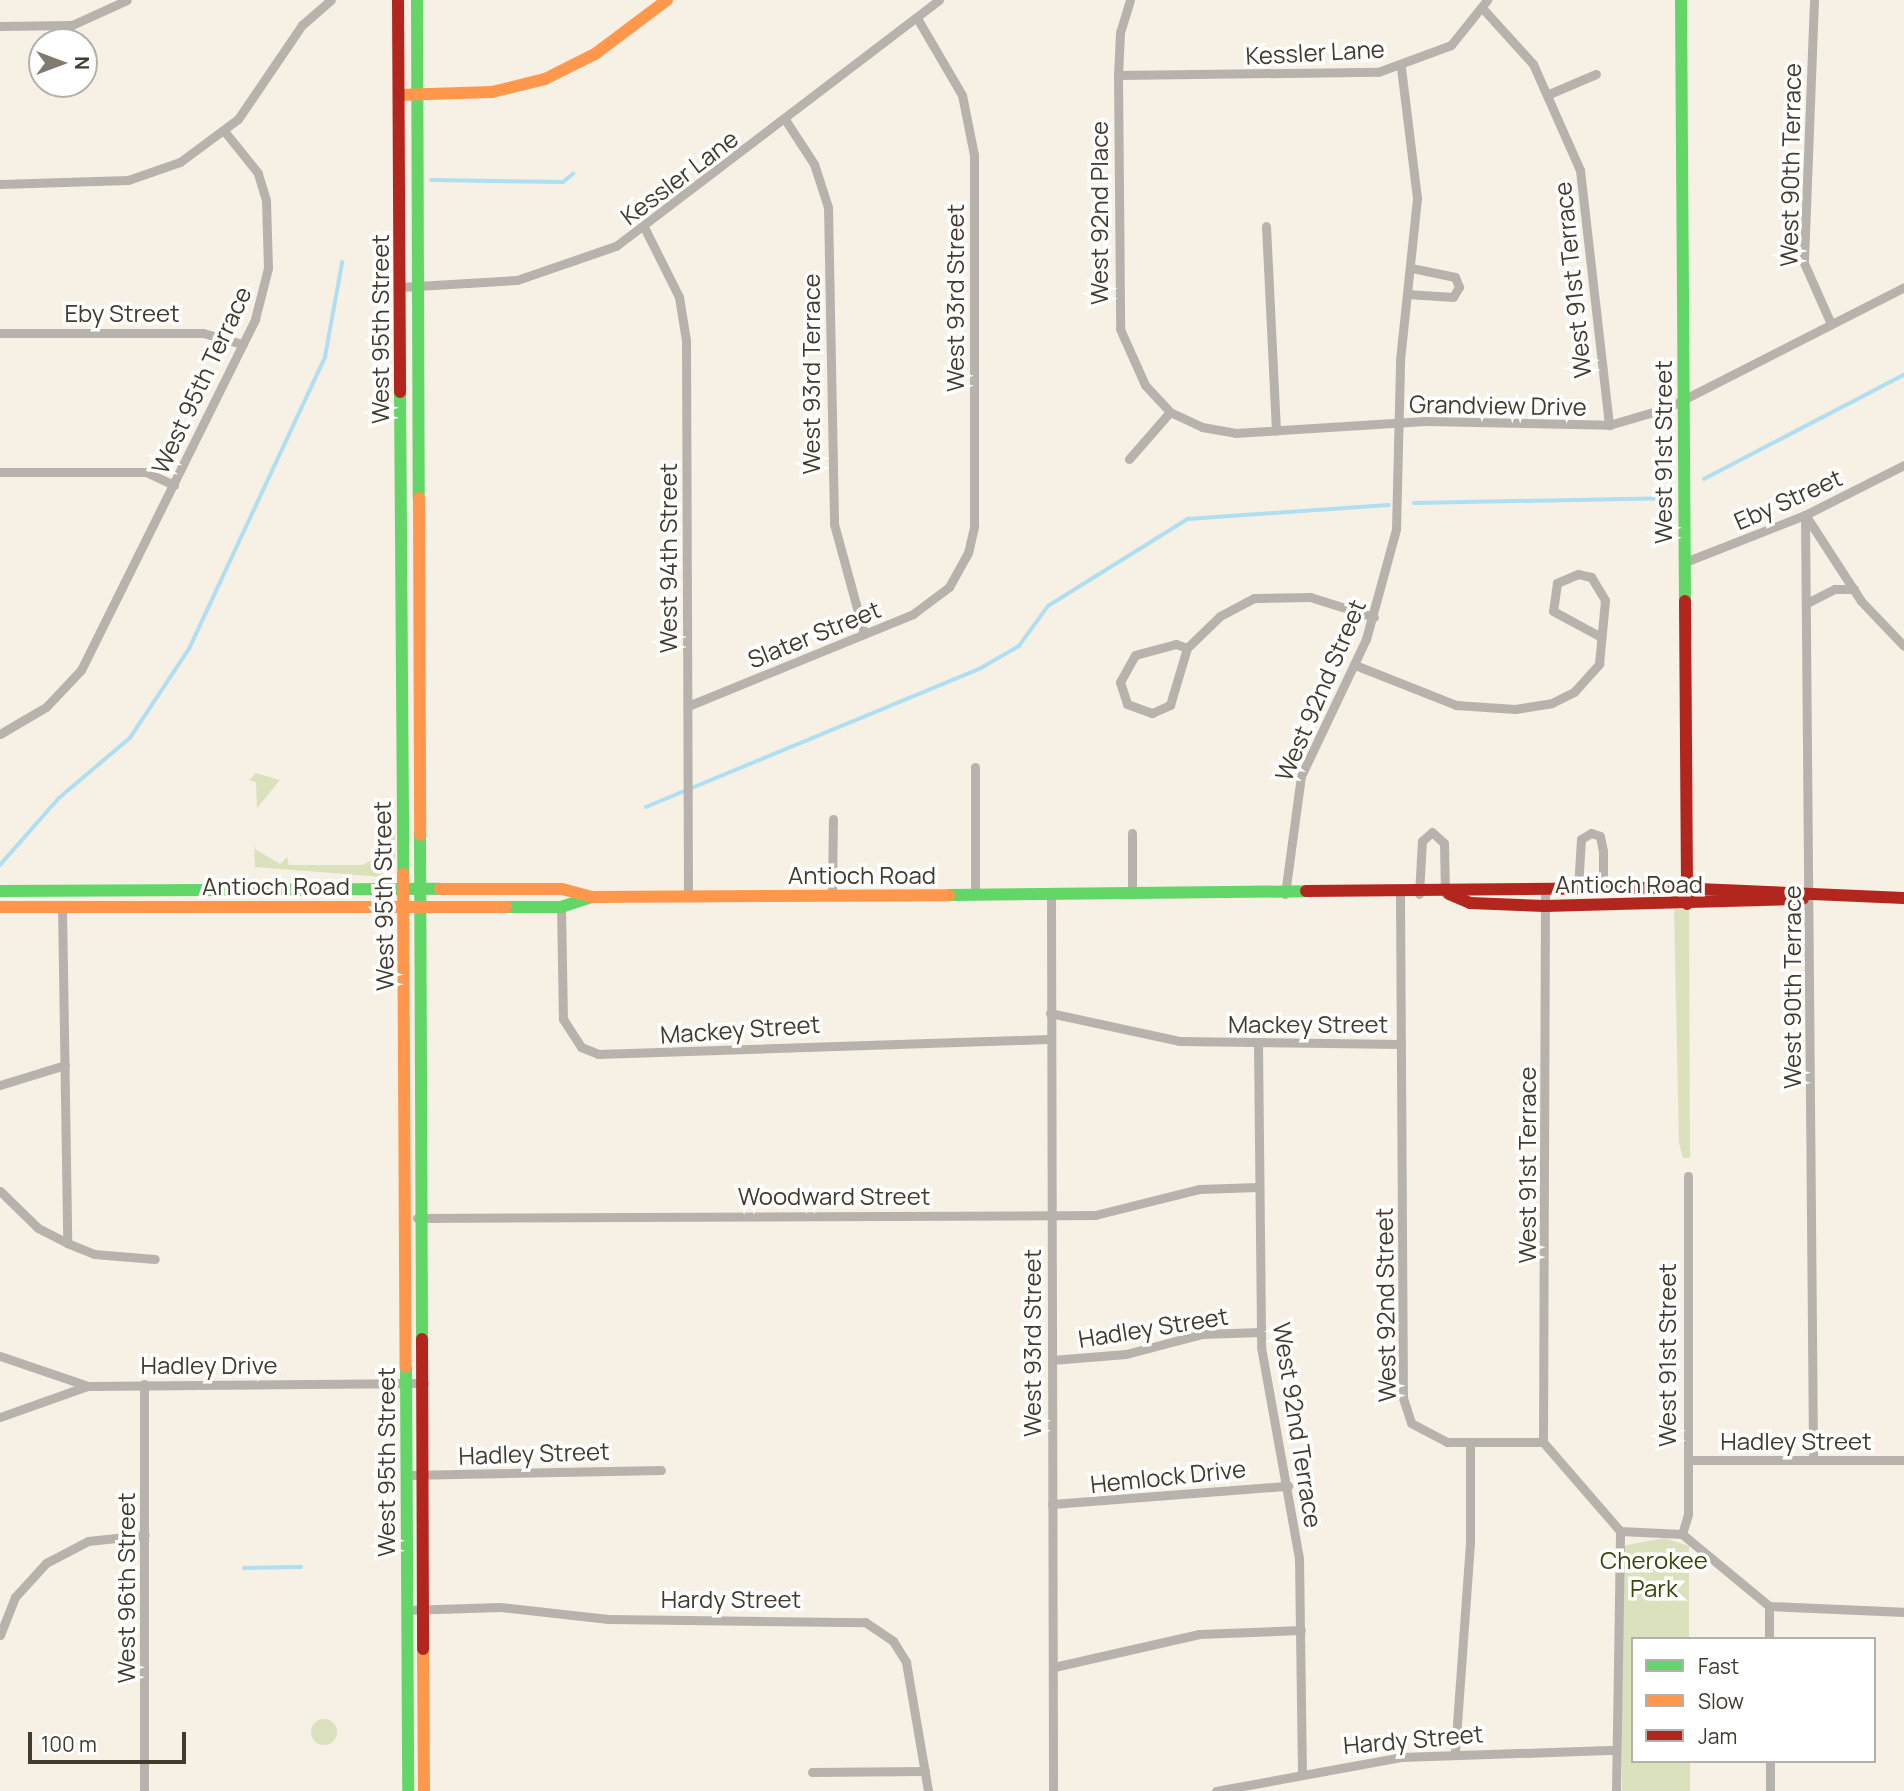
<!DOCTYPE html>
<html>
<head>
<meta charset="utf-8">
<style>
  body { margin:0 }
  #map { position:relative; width:1904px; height:1791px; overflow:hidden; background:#f7f0e5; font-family:Manrope,sans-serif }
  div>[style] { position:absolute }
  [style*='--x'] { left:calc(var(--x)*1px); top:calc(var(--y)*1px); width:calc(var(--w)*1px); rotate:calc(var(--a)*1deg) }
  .green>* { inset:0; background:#dbe0bd }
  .round { border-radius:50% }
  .stream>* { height:3.5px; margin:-1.75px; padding:0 1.75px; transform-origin:1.75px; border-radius:1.75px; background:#afdff1 }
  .street>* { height:9px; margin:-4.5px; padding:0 4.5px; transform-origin:4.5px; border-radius:4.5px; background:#b7b3ac }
  .fast>* { height:12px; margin:-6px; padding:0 6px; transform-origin:6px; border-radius:6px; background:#63d668 }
  .slow>* { height:12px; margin:-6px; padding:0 6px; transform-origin:6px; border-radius:6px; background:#ff974d }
  .jam>* { height:12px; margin:-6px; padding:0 6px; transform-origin:6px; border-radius:6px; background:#b3261e }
  span { translate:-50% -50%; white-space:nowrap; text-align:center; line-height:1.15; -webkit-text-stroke:7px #fff; paint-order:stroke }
  .street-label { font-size:24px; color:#423b2e }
  .park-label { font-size:24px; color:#39450a }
  .legend { position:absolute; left:1631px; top:1637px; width:245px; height:126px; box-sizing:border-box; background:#fff; border:2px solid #b3b1ab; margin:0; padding:9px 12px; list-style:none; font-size:21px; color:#423b2e }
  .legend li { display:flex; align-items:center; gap:14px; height:35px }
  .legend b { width:35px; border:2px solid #b3b1ab }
  .north { position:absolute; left:28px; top:28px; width:70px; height:70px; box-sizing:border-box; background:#fff; border:2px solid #b3b1ab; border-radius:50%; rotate:90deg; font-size:19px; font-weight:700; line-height:28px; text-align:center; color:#423b2e }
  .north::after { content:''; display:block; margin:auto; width:24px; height:32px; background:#817a6e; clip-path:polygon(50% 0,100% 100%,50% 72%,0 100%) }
  .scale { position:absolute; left:28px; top:1732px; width:158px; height:32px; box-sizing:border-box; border:4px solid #423b2e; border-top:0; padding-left:9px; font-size:21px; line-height:24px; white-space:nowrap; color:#423b2e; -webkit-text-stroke:5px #fff; paint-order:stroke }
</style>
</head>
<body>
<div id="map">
  <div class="green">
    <div style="clip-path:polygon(256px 773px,280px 780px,257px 808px,256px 782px,249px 780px)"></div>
    <div style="clip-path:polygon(389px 828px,395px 828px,395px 866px,381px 864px,383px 877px,255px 867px,254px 839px,255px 849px,280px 864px,287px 857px,289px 865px,363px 865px,384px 852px)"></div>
    <div style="clip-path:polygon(1674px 909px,1689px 909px,1690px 1158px,1683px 1158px,1679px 1143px)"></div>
    <div style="clip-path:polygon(1664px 1538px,1689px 1546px,1689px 1639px,1633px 1639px,1633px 1761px,1690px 1761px,1690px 1791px,1622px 1791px,1622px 1546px)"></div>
    <div class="round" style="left:311px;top:1719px;width:26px;height:26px"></div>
  </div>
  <div class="stream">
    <div style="--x:431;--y:180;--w:132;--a:0.9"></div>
    <div style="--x:563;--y:182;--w:13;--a:-39"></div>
    <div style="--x:1704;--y:479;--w:225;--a:-27.5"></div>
    <div style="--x:1414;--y:503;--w:250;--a:-1.1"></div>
    <div style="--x:646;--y:807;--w:363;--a:-22.5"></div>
    <div style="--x:981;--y:668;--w:44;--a:-30.1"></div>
    <div style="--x:1019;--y:646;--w:49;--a:-54.1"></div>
    <div style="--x:1048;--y:606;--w:165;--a:-31.9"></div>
    <div style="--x:1188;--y:519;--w:201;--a:-4"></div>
    <div style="--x:0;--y:865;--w:89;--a:-48.6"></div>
    <div style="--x:59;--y:798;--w:93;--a:-40.2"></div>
    <div style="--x:130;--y:738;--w:107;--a:-56.5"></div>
    <div style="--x:189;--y:649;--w:322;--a:-65"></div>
    <div style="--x:325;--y:357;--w:96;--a:-79.7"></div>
    <div style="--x:244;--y:1568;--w:57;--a:-1"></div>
  </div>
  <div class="street">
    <div style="--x:1130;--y:0;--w:34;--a:107"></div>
    <div style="--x:1120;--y:33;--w:42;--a:92.7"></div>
    <div style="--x:1118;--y:75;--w:254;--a:89.5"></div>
    <div style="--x:1120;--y:329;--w:61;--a:65.9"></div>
    <div style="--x:1145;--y:385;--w:37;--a:47"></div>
    <div style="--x:1170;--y:412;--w:35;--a:25"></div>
    <div style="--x:1202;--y:427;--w:34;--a:10"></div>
    <div style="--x:1235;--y:433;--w:190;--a:-3.6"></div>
    <div style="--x:1425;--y:421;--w:184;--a:1.2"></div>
    <div style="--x:1609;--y:425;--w:60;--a:-16.3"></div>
    <div style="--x:1667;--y:408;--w:266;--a:-27"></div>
    <div style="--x:1814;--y:0;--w:263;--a:92.2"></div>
    <div style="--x:1804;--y:263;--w:67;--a:66.1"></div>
    <div style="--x:1484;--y:10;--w:73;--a:47.8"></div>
    <div style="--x:1533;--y:64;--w:116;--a:66.1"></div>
    <div style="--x:1580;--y:170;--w:257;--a:83.5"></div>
    <div style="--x:0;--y:26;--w:72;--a:-0.8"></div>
    <div style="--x:72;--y:25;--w:60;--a:-24.4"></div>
    <div style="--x:1118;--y:75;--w:260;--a:-0.7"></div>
    <div style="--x:1378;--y:72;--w:78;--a:-20.3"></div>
    <div style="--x:1451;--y:45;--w:58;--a:-51.3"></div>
    <div style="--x:1549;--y:94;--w:51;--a:-23.1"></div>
    <div style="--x:786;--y:121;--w:51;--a:56.9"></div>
    <div style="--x:814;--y:164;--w:45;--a:72"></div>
    <div style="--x:828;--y:207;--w:317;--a:88.9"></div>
    <div style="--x:834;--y:524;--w:114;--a:74.7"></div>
    <div style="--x:0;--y:184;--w:128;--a:-1.8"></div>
    <div style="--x:128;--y:180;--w:55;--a:-19.1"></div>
    <div style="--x:180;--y:162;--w:72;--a:-36.6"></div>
    <div style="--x:238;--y:119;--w:114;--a:-55.8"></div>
    <div style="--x:302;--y:25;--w:38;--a:-41"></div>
    <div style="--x:1266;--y:226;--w:205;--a:87.2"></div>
    <div style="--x:645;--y:229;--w:76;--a:63.4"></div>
    <div style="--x:679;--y:297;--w:44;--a:80.8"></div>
    <div style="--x:686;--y:340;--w:557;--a:89.79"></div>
    <div style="--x:400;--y:287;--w:117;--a:-3.4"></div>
    <div style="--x:517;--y:280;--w:105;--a:-19"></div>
    <div style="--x:616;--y:246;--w:406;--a:-37.3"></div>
    <div style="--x:1407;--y:294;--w:46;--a:3.7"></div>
    <div style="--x:1453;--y:297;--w:12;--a:-59"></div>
    <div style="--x:1459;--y:287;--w:11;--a:-112"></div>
    <div style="--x:1455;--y:277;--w:45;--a:-168.4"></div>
    <div style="--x:0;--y:333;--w:203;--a:0"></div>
    <div style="--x:203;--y:333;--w:41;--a:15.8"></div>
    <div style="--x:1129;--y:459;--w:62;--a:-48.9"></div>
    <div style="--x:0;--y:472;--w:146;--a:0"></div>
    <div style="--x:146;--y:472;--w:31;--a:25"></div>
    <div style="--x:1805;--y:515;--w:945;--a:89.51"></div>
    <div style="--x:1806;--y:516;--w:101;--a:57.1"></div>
    <div style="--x:1861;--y:601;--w:62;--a:46.3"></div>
    <div style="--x:1685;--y:562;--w:129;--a:-21.4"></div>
    <div style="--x:1805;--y:515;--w:111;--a:-26.8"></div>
    <div style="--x:1809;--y:602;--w:29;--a:-27"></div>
    <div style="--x:1835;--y:589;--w:19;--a:0"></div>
    <div style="--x:1187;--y:648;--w:12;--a:-160"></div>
    <div style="--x:1176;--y:644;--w:42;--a:165"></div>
    <div style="--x:1135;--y:655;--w:31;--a:119"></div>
    <div style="--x:1120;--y:682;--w:23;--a:72"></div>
    <div style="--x:1127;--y:704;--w:27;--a:20"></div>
    <div style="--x:1152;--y:713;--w:20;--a:-24"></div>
    <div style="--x:1170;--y:705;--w:59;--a:-73.4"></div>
    <div style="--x:1187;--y:648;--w:46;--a:-44.1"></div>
    <div style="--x:1220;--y:616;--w:38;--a:-28"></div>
    <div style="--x:1254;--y:598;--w:56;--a:-1"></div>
    <div style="--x:1310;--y:597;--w:67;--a:17.4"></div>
    <div style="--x:1355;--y:665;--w:109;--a:21.6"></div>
    <div style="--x:1456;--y:705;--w:59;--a:3.9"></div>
    <div style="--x:1515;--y:709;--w:37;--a:-9"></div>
    <div style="--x:1552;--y:703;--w:25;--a:-27"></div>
    <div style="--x:1574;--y:692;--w:38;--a:-48"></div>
    <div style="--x:1599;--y:664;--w:64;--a:-84.6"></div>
    <div style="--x:1605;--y:600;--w:27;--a:-121"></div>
    <div style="--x:1591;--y:577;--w:13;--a:-167"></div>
    <div style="--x:1578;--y:574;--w:23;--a:157"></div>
    <div style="--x:1557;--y:583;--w:28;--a:98"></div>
    <div style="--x:1553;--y:611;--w:55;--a:28.4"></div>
    <div style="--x:688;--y:706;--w:243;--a:-22.2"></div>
    <div style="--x:913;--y:614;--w:45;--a:-36.9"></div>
    <div style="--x:949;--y:587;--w:39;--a:-61"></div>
    <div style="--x:968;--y:553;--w:28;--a:-77"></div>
    <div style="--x:974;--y:526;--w:371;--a:-90"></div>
    <div style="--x:974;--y:155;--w:61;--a:-101.3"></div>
    <div style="--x:962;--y:95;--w:89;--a:-120.3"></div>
    <div style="--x:0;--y:734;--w:53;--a:-30.4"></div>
    <div style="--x:46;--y:707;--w:51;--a:-46.6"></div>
    <div style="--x:81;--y:670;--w:392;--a:-63.6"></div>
    <div style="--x:255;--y:319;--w:53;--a:-75.7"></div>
    <div style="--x:268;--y:268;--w:68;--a:-91.7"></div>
    <div style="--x:266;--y:200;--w:28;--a:-107"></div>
    <div style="--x:258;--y:173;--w:53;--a:-128.8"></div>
    <div style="--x:975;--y:767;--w:128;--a:90"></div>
    <div style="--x:1132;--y:833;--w:60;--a:90"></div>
    <div style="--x:1578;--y:888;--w:49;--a:-86.5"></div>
    <div style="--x:1581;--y:839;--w:12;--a:-31"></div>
    <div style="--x:1591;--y:833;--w:9;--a:18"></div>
    <div style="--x:1600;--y:836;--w:15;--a:79"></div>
    <div style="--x:1603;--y:851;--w:37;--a:90"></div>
    <div style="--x:1285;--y:894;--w:119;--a:-82.3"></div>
    <div style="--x:1301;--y:776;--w:152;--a:-64.6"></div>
    <div style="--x:1366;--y:639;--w:114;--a:-74.7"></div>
    <div style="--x:1396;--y:529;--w:169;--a:-88.6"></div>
    <div style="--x:1400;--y:360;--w:163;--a:-84"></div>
    <div style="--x:1417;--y:198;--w:132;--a:-97"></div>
    <div style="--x:1419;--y:894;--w:53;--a:-86.8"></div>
    <div style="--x:1422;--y:841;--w:13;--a:-42"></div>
    <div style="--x:1432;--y:832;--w:16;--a:43"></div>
    <div style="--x:1444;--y:843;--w:50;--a:88.9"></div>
    <div style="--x:1051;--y:895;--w:896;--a:89.87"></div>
    <div style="--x:1400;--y:895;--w:503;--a:89.66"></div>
    <div style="--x:1403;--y:1398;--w:26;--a:72"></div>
    <div style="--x:1411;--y:1423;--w:41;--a:27.8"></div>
    <div style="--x:1447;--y:1442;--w:96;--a:0"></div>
    <div style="--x:1543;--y:1442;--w:118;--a:49.1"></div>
    <div style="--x:1620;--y:1531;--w:62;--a:2.8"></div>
    <div style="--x:1682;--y:1534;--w:113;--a:39.6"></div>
    <div style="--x:1769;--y:1606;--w:135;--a:2.5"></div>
    <div style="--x:832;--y:896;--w:77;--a:-89.3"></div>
    <div style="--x:62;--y:906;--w:337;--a:89.1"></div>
    <div style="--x:561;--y:907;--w:112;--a:89"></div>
    <div style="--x:563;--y:1019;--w:33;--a:57"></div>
    <div style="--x:581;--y:1047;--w:18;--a:22"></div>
    <div style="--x:598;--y:1054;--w:450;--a:-1.9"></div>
    <div style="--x:1050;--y:1013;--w:132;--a:12.2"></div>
    <div style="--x:1179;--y:1041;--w:222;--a:0.8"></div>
    <div style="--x:1258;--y:1044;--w:303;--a:89.4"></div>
    <div style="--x:1261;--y:1347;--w:215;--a:79.8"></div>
    <div style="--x:1299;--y:1559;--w:212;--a:89.2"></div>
    <div style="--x:0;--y:1085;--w:68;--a:-17.1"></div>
    <div style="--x:0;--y:1191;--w:53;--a:44.2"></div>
    <div style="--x:38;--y:1228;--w:33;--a:27"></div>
    <div style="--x:67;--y:1243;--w:29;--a:22"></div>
    <div style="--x:94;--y:1254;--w:61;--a:4.7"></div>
    <div style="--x:417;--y:1218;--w:678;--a:-0.25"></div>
    <div style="--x:1095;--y:1215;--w:107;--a:-14"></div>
    <div style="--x:1199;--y:1189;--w:59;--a:-1.9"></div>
    <div style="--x:0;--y:1356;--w:93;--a:18.8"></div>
    <div style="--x:88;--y:1386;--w:336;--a:-0.5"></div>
    <div style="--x:1052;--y:1360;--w:74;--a:-4.6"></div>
    <div style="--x:1126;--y:1354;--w:79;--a:-14.7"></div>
    <div style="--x:1202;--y:1334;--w:58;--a:-2"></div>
    <div style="--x:0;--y:1417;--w:92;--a:-19.6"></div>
    <div style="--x:1543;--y:1442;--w:554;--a:-89.79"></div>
    <div style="--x:1689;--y:1460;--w:215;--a:0"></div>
    <div style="--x:407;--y:1475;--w:254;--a:-1.1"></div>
    <div style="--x:1052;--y:1504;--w:237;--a:-4.4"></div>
    <div style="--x:1682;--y:1534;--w:21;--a:-73"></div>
    <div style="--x:1688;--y:1514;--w:338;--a:-90"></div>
    <div style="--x:1769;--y:1606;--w:33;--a:90"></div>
    <div style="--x:407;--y:1610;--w:93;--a:-1.8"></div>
    <div style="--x:500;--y:1607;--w:109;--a:6.3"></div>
    <div style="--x:608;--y:1619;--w:257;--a:0.7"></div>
    <div style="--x:865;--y:1622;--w:34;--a:34"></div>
    <div style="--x:893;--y:1641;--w:25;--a:58"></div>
    <div style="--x:906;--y:1662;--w:131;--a:80.3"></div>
    <div style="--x:0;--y:1635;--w:41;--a:-68.5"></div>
    <div style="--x:15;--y:1597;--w:46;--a:-47.6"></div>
    <div style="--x:46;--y:1563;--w:47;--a:-27.6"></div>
    <div style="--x:88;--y:1541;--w:57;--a:-6"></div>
    <div style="--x:1054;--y:1667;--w:149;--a:-12.8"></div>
    <div style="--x:1199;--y:1634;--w:102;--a:-2.2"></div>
    <div style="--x:1455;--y:1752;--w:209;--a:-85.9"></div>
    <div style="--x:1470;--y:1544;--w:102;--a:-90"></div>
    <div style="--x:1770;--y:1761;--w:30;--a:90"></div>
    <div style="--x:812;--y:1772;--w:113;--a:-0.5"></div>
    <div style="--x:144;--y:1791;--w:407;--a:-90"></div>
    <div style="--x:1216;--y:1791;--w:188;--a:-10.4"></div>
    <div style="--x:1401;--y:1757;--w:215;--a:-1.9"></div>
    <div style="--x:1616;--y:1791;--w:260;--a:-89.1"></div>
  </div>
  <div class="fast">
    <div style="--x:417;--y:0;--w:498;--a:89.8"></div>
    <div style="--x:1681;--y:0;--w:601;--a:89.62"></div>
    <div style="--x:400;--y:392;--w:482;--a:89.6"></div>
    <div style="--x:420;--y:835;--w:504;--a:89.77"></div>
    <div style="--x:0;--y:891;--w:440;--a:-0.3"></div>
    <div style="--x:949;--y:895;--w:357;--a:-0.6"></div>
    <div style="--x:506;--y:907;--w:55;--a:0"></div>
    <div style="--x:561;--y:907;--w:33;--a:-18"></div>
    <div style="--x:406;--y:1367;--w:424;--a:89.7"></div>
  </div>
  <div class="slow">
    <div style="--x:399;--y:95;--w:93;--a:-1.8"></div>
    <div style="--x:492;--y:92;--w:55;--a:-13.8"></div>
    <div style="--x:545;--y:79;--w:56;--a:-26.6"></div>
    <div style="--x:595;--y:54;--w:90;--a:-36.9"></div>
    <div style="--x:419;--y:498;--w:337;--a:89.8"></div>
    <div style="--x:403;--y:874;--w:493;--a:89.7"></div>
    <div style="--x:440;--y:889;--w:122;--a:0"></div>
    <div style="--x:562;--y:889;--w:31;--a:15"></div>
    <div style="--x:592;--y:897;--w:357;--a:-0.3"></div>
    <div style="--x:0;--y:907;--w:506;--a:0"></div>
    <div style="--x:423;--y:1649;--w:142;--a:89.6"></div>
  </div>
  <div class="jam">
    <div style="--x:398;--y:0;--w:392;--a:89.7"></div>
    <div style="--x:1685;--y:601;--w:303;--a:89.6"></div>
    <div style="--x:1306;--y:891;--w:369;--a:-0.5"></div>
    <div style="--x:1675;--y:888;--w:229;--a:2.5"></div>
    <div style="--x:1449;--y:894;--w:23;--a:23"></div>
    <div style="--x:1470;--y:903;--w:75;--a:2.3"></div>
    <div style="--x:1545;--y:906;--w:258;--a:-1.6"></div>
    <div style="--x:422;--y:1339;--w:310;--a:89.8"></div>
  </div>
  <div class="street-label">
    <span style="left:1315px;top:52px;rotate:-3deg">Kessler Lane</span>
    <span style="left:1790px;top:165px;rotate:-89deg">West 90th Terrace</span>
    <span style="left:679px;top:177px;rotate:-37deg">Kessler Lane</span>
    <span style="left:1099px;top:213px;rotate:-90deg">West 92nd Place</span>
    <span style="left:1572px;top:280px;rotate:-96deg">West 91st Terrace</span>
    <span style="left:955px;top:298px;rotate:-90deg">West 93rd Street</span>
    <span style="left:122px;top:313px">Eby Street</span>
    <span style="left:380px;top:329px;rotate:-90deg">West 95th Street</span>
    <span style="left:811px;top:374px;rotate:-90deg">West 93rd Terrace</span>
    <span style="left:201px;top:380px;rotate:-65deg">West 95th Terrace</span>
    <span style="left:1498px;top:405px;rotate:1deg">Grandview Drive</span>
    <span style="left:1663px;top:452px;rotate:-90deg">West 91st Street</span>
    <span style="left:1788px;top:499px;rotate:-24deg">Eby Street</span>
    <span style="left:668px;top:558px;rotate:-90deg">West 94th Street</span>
    <span style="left:814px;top:634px;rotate:-22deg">Slater Street</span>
    <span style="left:1320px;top:690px;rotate:-67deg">West 92nd Street</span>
    <span style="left:862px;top:875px">Antioch Road</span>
    <span style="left:1629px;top:884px">Antioch Road</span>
    <span style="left:276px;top:886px">Antioch Road</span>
    <span style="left:383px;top:896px;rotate:-91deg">West 95th Street</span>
    <span style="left:1792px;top:987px;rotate:-90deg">West 90th Terrace</span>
    <span style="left:1308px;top:1024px">Mackey Street</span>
    <span style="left:740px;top:1029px;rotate:-4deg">Mackey Street</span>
    <span style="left:1527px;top:1165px;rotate:-90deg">West 91st Terrace</span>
    <span style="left:834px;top:1196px">Woodward Street</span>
    <span style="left:1385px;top:1305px;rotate:-91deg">West 92nd Street</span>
    <span style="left:1153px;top:1327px;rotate:-9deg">Hadley Street</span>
    <span style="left:1032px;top:1343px;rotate:-90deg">West 93rd Street</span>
    <span style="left:1667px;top:1355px;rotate:-90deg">West 91st Street</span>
    <span style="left:209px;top:1365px">Hadley Drive</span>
    <span style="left:1298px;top:1425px;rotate:81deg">West 92nd Terrace</span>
    <span style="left:1796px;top:1441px">Hadley Street</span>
    <span style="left:534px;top:1453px;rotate:-2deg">Hadley Street</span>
    <span style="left:386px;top:1462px;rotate:-90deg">West 95th Street</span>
    <span style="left:1168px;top:1476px;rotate:-6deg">Hemlock Drive</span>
    <span style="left:126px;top:1588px;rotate:-90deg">West 96th Street</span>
    <span style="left:731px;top:1599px">Hardy Street</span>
    <span style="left:1413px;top:1739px;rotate:-5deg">Hardy Street</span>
  </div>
  <div class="park-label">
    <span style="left:1654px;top:1574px">Cherokee<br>Park</span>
  </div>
  <ul class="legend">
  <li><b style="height:9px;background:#63d668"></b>Fast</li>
  <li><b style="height:9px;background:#ff974d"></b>Slow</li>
  <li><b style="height:9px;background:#b3261e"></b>Jam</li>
  </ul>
  <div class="north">N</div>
  <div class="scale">100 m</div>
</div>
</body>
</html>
